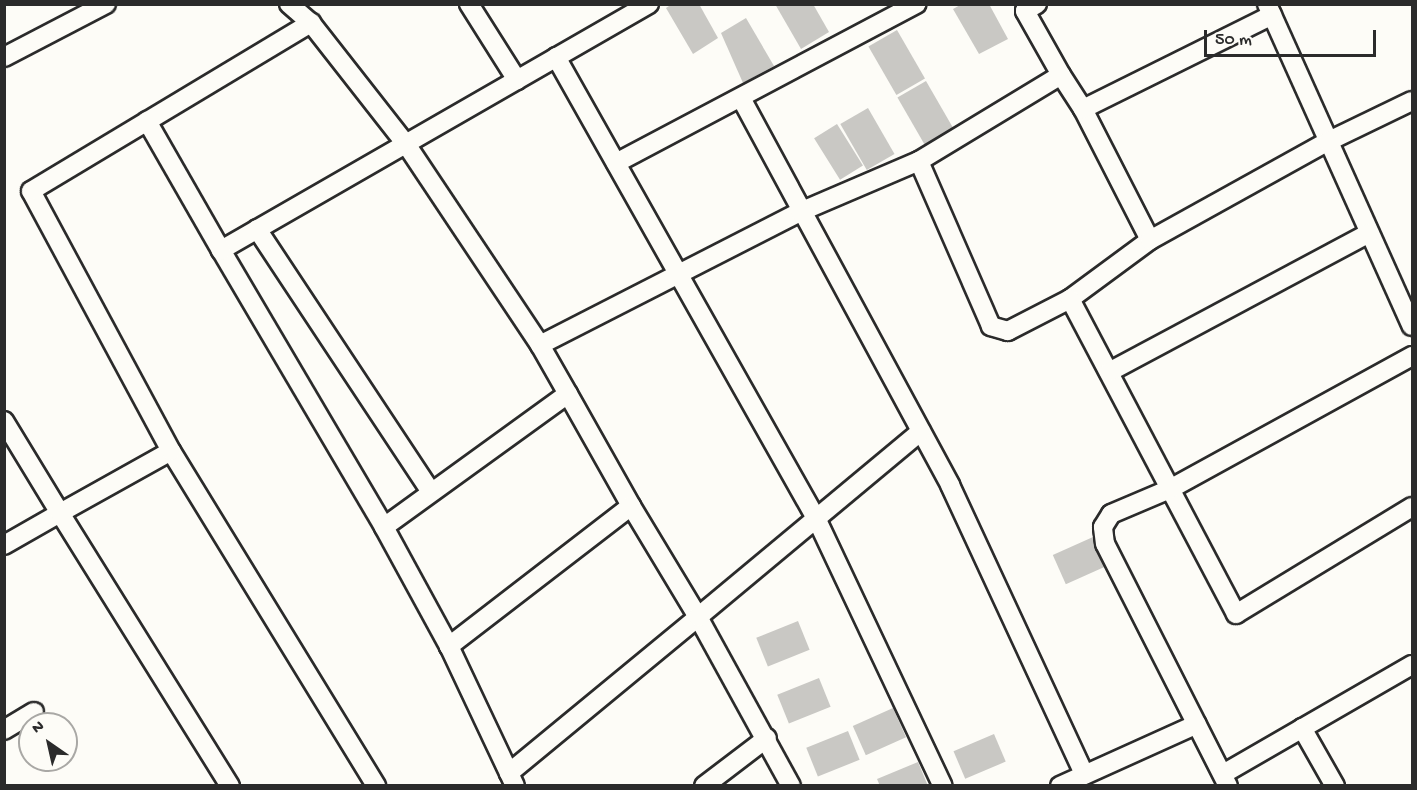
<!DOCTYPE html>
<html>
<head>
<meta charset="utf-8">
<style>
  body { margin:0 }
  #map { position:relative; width:1417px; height:790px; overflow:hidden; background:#fdfcf7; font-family:"Gochi Hand",sans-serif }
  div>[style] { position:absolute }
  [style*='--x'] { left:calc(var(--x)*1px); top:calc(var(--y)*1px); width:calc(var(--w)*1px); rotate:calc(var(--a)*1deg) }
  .building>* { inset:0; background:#c9c8c4; transform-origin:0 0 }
  .roads { filter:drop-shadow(2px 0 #2b2b2b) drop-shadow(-2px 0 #2b2b2b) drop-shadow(0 2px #2b2b2b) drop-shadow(0 -2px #2b2b2b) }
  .minor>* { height:18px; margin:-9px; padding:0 9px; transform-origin:9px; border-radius:9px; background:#fdfcf7 }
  span { translate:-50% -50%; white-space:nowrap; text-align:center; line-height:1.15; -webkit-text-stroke:4.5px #fdfcf7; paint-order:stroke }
  .frame { position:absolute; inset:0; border:6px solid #2b2b2b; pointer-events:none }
  .north { position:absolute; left:18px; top:712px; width:60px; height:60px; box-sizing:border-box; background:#fdfcf7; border:2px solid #a9a8a5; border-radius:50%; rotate:326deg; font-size:16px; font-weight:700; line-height:24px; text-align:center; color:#2b2b2b }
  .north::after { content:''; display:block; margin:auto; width:21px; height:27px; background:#2b2b2b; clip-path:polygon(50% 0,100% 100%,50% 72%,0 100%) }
  .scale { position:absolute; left:1204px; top:30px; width:172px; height:27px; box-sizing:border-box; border:3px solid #2b2b2b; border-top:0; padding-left:8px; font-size:18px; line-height:21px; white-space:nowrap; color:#2b2b2b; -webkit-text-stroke:4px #fdfcf7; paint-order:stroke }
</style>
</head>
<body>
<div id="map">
  <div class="building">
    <div style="clip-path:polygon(672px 4px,699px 4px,718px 38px,693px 54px,666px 8px)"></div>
    <div style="clip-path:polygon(775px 4px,813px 4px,829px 32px,801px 49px)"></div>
    <div style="clip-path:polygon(962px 4px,989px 4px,1008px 39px,979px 54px,953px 9px)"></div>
    <div style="clip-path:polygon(746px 18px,774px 66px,743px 83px,721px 33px)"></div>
    <div style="left:897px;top:30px;width:56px;height:33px;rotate:60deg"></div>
    <div style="left:926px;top:81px;width:56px;height:33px;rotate:60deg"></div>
    <div style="left:868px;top:108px;width:53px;height:32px;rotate:60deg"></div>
    <div style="left:837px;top:124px;width:49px;height:27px;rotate:58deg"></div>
    <div style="left:1093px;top:537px;width:32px;height:44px;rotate:66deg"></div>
    <div style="left:798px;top:621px;width:31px;height:45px;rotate:68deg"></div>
    <div style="left:819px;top:678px;width:31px;height:45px;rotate:68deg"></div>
    <div style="left:893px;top:708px;width:32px;height:44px;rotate:66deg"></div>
    <div style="left:848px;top:731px;width:31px;height:45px;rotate:68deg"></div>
    <div style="left:994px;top:734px;width:30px;height:44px;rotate:67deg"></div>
    <div style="clip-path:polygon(918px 762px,928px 786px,880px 786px,877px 779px)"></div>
  </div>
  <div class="roads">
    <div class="minor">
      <div style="--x:289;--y:4;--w:29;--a:41"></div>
      <div style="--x:311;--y:23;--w:154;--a:51.9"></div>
      <div style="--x:406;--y:144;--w:242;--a:56.3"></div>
      <div style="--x:469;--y:4;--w:90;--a:57.7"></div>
      <div style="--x:649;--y:4;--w:494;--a:150.1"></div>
      <div style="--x:221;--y:250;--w:321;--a:59.5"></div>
      <div style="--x:384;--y:527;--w:227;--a:-35.9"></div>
      <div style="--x:568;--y:394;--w:56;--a:-119.7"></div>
      <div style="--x:540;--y:345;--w:292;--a:-27.1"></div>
      <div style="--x:800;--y:212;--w:129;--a:-23.2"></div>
      <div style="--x:919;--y:161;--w:166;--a:-31.2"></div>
      <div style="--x:1061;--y:75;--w:40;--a:57.1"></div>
      <div style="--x:1083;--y:109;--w:147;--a:62.9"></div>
      <div style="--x:1150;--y:240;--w:99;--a:143.6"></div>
      <div style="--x:1070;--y:299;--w:70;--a:152.7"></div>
      <div style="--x:1008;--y:331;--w:18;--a:-164"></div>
      <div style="--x:991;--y:326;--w:180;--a:-113.6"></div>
      <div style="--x:1037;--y:4;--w:14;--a:150"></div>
      <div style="--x:1025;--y:11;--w:73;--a:60.6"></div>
      <div style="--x:1267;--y:4;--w:353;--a:65.8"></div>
      <div style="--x:4;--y:57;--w:115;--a:-27.5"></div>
      <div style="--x:556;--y:57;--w:531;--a:60.59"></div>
      <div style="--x:817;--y:520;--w:294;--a:64.7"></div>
      <div style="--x:741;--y:98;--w:440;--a:61.6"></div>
      <div style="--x:950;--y:485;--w:319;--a:65.1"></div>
      <div style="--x:1083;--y:109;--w:211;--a:-26.4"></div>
      <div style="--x:147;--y:121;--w:149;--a:60.2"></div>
      <div style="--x:616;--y:163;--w:340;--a:-27.9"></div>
      <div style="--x:257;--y:229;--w:315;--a:56.5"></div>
      <div style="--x:1150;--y:240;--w:202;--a:-29"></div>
      <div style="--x:1327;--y:142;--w:94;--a:-25.8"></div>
      <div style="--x:1070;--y:299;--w:356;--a:62.2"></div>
      <div style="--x:1236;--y:614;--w:206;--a:-31.3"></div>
      <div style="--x:1109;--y:372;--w:295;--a:-28.1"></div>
      <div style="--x:568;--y:394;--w:129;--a:60.6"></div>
      <div style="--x:4;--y:421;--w:108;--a:58.7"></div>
      <div style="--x:60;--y:513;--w:64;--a:150.3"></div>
      <div style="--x:171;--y:451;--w:393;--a:58.5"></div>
      <div style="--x:384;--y:527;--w:136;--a:61.4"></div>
      <div style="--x:1302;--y:728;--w:67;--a:60.4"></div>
      <div style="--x:4;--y:730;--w:35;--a:-31"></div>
      <div style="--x:509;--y:773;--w:245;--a:-39.5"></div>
      <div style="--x:698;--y:617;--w:130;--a:-121.1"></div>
      <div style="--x:631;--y:506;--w:230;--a:142.4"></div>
      <div style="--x:449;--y:646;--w:140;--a:64.7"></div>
      <div style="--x:509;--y:773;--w:14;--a:65"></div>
      <div style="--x:1223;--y:774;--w:218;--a:-30"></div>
      <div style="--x:230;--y:786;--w:322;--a:-121.9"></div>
      <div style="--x:60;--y:513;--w:127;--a:-29.2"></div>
      <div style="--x:171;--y:451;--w:295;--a:-118.3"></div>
      <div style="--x:31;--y:191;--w:327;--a:-31"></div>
      <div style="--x:704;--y:786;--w:79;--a:-37.3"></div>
      <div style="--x:791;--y:786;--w:193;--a:-118.8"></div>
      <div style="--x:698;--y:617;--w:290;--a:-39.8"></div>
      <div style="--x:1060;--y:786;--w:150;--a:-24.3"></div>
      <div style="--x:1228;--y:786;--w:271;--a:-116.9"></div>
      <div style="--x:1105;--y:544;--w:17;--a:-97"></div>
      <div style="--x:1103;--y:527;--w:15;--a:-58"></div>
      <div style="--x:1111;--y:514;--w:64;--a:-23"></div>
      <div style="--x:1170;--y:489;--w:276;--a:-28.8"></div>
    </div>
  </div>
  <div class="frame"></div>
  <div class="north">N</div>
  <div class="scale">50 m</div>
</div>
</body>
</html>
